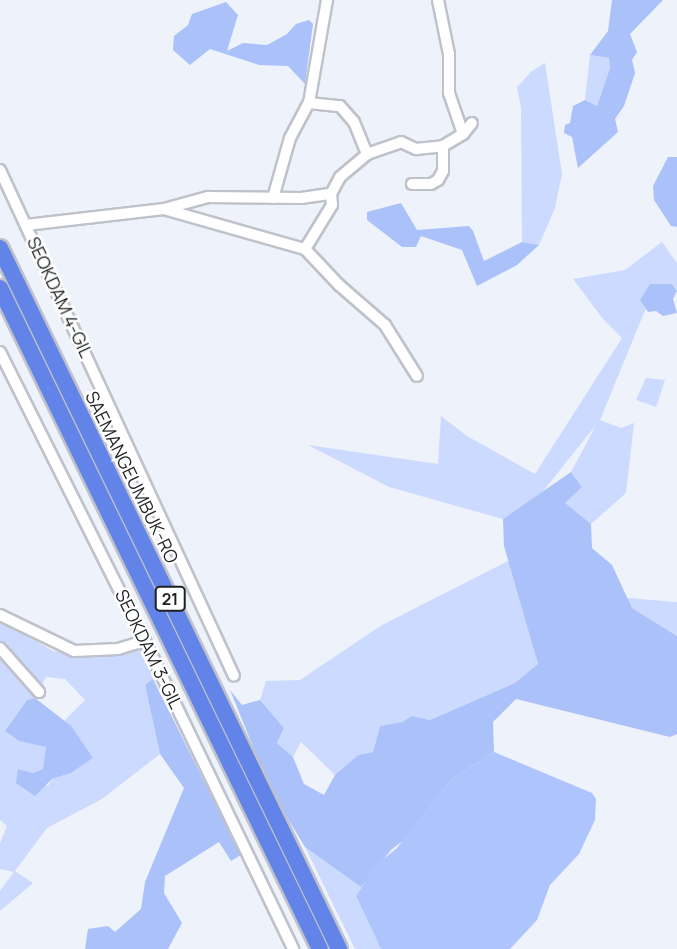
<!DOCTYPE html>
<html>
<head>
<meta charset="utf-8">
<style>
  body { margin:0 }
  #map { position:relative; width:677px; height:949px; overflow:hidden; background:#eef2fa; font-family:Manrope,sans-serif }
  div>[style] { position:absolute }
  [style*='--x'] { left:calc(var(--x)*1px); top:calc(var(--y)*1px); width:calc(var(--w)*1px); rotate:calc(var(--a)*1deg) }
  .green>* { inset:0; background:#ccdaff }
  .forest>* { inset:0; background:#aac1f9 }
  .water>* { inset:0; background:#aec4fd }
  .roads { filter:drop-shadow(2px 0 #bfc2ca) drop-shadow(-2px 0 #bfc2ca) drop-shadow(0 2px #bfc2ca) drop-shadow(0 -2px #bfc2ca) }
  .minor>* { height:10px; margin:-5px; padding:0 5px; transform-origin:5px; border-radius:5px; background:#fff }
  .highway>* { height:16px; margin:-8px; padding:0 8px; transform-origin:8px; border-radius:8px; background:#6283e7 }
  span { translate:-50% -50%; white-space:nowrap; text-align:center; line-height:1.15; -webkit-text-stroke:5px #fff; paint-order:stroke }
  .shield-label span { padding:2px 5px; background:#fff; border:2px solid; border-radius:5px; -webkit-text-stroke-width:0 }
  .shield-label { font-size:16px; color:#1e2022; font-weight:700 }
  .street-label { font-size:18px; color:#1e2022 }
</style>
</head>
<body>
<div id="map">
  <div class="green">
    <div style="clip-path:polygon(590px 55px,609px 58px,610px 68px,597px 106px,585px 100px)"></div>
    <div style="clip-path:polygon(545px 63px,562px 174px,555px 208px,539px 245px,522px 242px,521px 108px,517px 87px,532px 71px)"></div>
    <div style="clip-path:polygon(662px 242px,677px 263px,677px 291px,672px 284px,640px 300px,646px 308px,600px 420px,621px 428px,634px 423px,626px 493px,591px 524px,564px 503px,582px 487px,571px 472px,596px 425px,540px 495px,503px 519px,389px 487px,308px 445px,438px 464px,441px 416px,467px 436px,535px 474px,622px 338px,603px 319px,573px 279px,625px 270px)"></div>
    <div style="clip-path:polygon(646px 378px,665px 380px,656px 407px,636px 400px)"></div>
    <div style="clip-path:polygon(510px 560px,538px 665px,515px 683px,430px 720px,412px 716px,402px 722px,380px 726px,373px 752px,358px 755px,335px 775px,301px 742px,293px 757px,277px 743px,284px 728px,260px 700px,266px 681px,300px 680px,382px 625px)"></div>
    <div style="clip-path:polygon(627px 598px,677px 602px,677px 636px,632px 608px)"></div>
    <div style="clip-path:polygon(evenodd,0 620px,53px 651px,86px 657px,142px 649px,153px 679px,145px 685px,160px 754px,102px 799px,47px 828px,15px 871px,33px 883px,0 911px,0 891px,14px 872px,0 869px,0 843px,7px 826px,0 820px,0 620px,46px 677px,65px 679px,85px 700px,64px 721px,93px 758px,71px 773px,52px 779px,48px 786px,18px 769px,33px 773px,43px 769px,47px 746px,19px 741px,5px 731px,27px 700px,35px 698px,46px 677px)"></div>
    <div style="clip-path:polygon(305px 847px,361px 887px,356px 896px,381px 949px,355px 949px)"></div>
  </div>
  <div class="forest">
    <div style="clip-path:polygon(612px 0,663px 0,630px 34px,637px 52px,632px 60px,635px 73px,624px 106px,615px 119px,618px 132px,578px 168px,572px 137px,564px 133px,565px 125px,570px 123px,573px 106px,585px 100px,597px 106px,610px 68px,609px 58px,590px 55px,608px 31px)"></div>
    <div style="clip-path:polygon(226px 2px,238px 15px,227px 51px,243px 43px,267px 45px,287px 34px,296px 24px,309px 20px,313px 24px,305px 84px,288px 66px,259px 65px,210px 49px,190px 65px,173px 50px,174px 36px,188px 25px,192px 14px)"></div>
    <div style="clip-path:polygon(668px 157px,677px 157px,677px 227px,671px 226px,654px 200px,653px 186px)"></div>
    <div style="clip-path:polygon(401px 203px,417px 230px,469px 226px,473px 231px,484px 261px,522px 242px,539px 245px,517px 265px,477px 286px,462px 250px,421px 236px,416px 247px,402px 247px,367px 220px,367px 212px)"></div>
    <div style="clip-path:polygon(650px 284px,672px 284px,677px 291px,673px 299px,677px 313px,663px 316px,656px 311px,648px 312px,640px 300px)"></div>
    <div style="clip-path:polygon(571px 472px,582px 487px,565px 503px,591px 524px,592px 548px,612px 565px,632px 608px,677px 636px,677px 734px,670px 737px,516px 699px,493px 722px,494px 752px,451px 780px,404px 840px,391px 850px,361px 887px,305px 847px,271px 791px,230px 690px,242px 705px,260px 700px,284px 728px,277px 743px,293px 757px,304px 784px,324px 795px,335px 775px,358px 755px,373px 752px,380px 726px,402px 722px,412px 716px,430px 720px,515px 683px,538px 664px,504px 546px,503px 519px)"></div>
    <div style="clip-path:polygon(153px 679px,241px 855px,231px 861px,219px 842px,165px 876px,164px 893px,182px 923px,168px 949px,85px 949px,88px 929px,108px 926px,115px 932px,141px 909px,145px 882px,184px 788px,160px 754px,145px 685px)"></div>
    <div style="clip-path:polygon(35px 698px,71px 726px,93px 758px,71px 773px,52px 779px,35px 796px,16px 783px,18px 769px,33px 773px,43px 769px,46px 747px,19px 741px,5px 731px,27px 700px)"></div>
  </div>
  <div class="water">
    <div style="clip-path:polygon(494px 752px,592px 793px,596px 799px,595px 820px,579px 854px,550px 885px,537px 920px,510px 949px,381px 949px,356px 896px,374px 867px,397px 848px,451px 780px)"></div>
  </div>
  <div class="roads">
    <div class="minor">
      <div style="--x:438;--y:0;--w:55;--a:78.5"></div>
      <div style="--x:449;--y:54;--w:39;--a:90"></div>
      <div style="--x:449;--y:93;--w:43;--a:71.1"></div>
      <div style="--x:309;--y:103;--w:31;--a:6"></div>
      <div style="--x:340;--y:106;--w:21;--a:49"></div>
      <div style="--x:354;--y:122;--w:35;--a:68"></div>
      <div style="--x:0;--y:170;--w:557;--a:65.18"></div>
      <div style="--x:412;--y:184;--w:19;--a:0"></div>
      <div style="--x:431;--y:184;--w:8;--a:-30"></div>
      <div style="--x:438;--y:180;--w:10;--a:-61"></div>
      <div style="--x:443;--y:171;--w:25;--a:-90"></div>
      <div style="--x:331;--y:194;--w:11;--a:85"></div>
      <div style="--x:332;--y:205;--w:52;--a:121.5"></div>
      <div style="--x:305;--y:249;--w:50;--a:46.6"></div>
      <div style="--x:339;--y:285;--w:61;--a:41"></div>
      <div style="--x:385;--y:325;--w:60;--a:57.9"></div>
      <div style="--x:273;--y:198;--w:62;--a:-74.2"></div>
      <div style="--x:290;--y:138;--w:40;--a:-62"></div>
      <div style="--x:309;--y:103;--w:105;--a:-80.1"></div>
      <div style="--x:167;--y:210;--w:143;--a:15.8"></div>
      <div style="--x:26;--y:225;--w:139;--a:-6.6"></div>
      <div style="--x:164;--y:209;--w:46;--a:-15.3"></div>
      <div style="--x:208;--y:197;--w:93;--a:0.6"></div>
      <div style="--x:301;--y:198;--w:30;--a:-8"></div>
      <div style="--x:331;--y:194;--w:19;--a:-62"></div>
      <div style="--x:340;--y:177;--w:35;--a:-40"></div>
      <div style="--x:367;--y:154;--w:36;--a:-19"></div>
      <div style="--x:401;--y:142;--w:17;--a:25"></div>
      <div style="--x:416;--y:149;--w:27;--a:-6"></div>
      <div style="--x:443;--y:146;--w:23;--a:-31"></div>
      <div style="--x:463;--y:134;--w:14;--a:-51"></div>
      <div style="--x:0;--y:352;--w:323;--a:63.4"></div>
      <div style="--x:145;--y:641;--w:342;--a:64.3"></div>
      <div style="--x:0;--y:615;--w:82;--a:25.9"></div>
      <div style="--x:74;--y:651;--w:44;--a:-2.6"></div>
      <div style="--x:118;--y:649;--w:28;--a:-17"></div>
      <div style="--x:0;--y:648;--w:59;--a:48.4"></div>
    </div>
    <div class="highway">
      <div style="--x:0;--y:248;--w:779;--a:64.19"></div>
      <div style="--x:0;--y:288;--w:734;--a:64.17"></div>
    </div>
  </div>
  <div class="shield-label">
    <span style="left:170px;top:599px">21</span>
  </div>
  <div class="street-label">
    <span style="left:60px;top:297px;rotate:65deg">SEOKDAM 4-GIL</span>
    <span style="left:132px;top:477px;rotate:64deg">SAEMANGEUMBUK-RO</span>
    <span style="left:149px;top:649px;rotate:64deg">SEOKDAM 3-GIL</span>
  </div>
</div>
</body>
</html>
